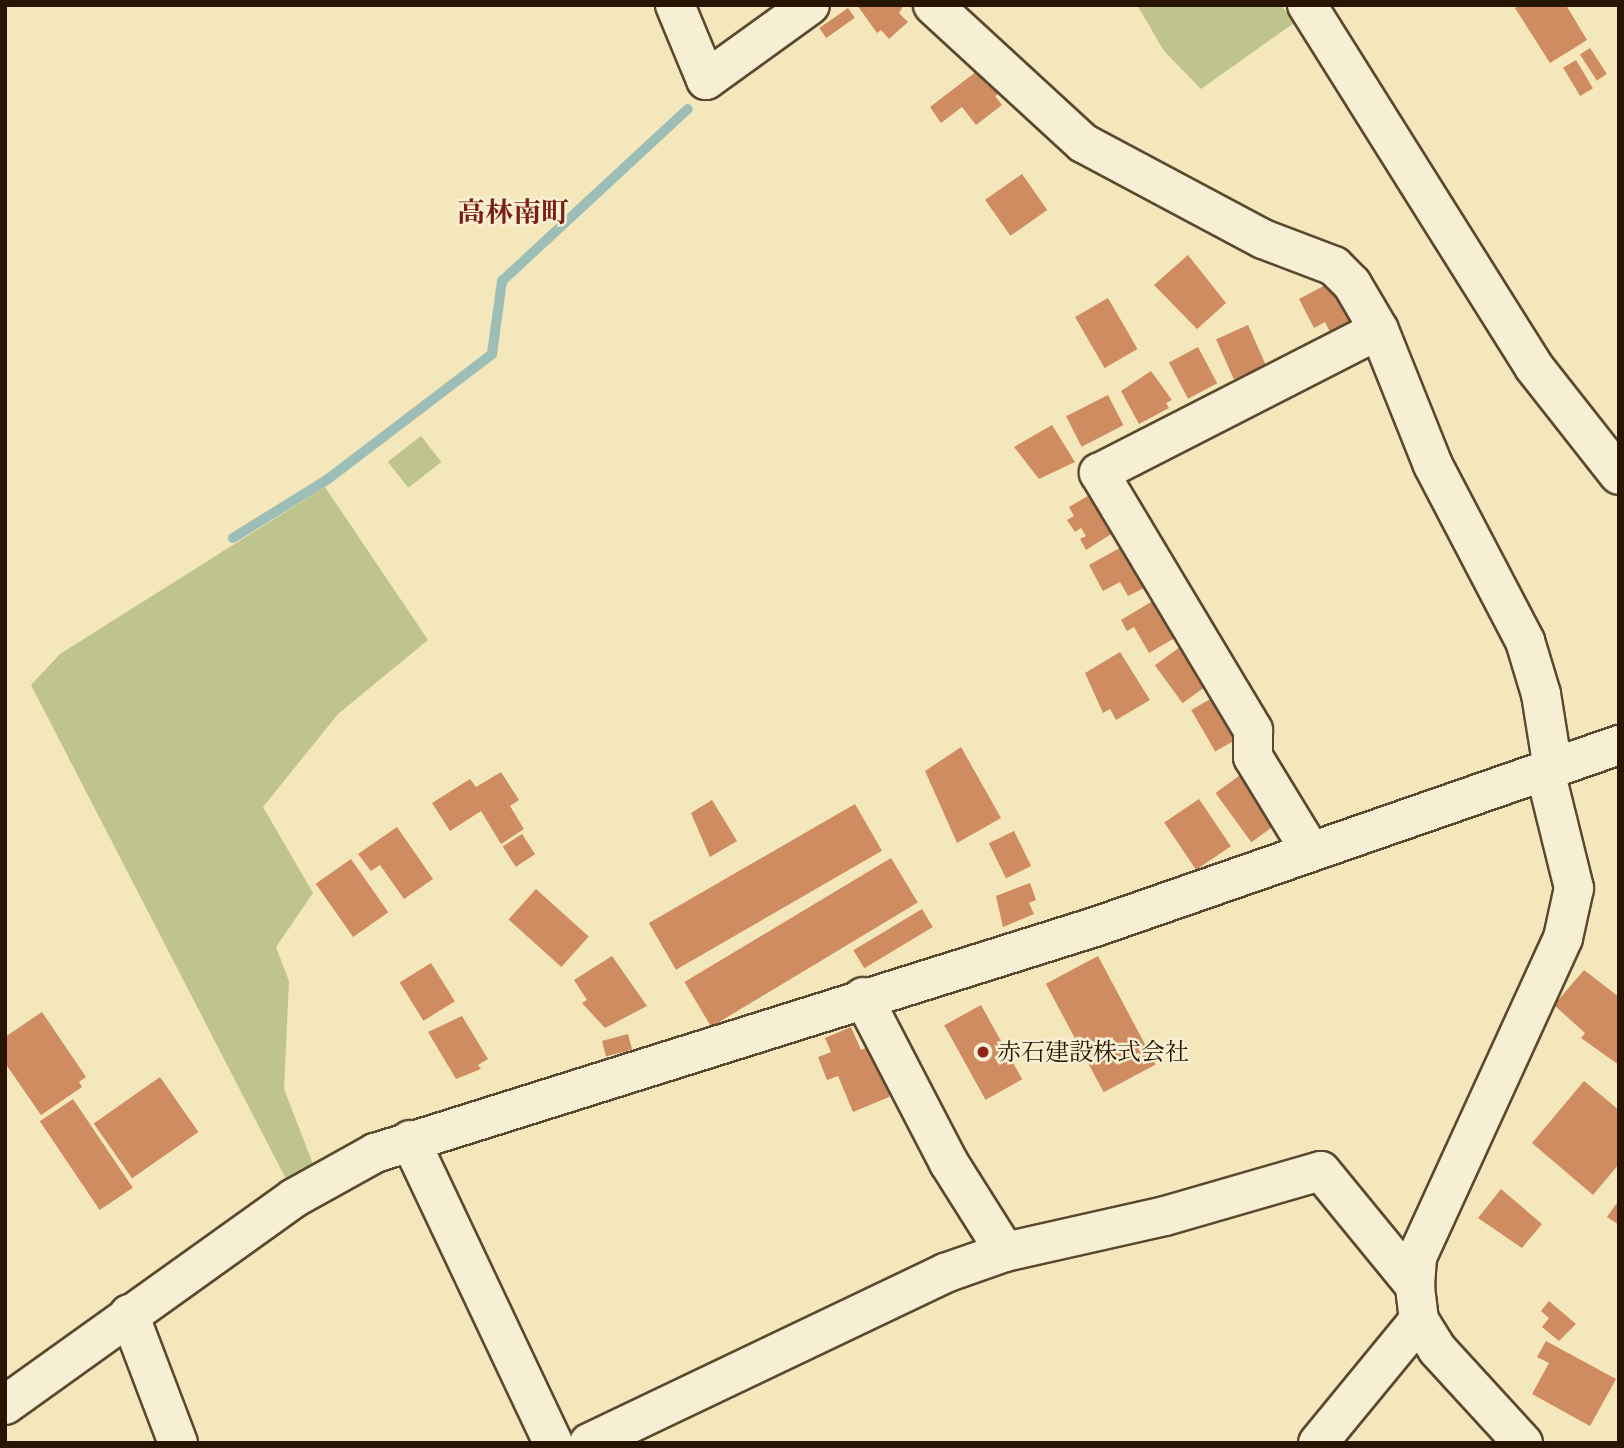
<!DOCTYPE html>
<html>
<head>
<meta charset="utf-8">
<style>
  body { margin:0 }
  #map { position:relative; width:1624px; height:1448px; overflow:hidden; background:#f3e7bb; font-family:"Gentium Book Plus","Noto Serif JP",serif }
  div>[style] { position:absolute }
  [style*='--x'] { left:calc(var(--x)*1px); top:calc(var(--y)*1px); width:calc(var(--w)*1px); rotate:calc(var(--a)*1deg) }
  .green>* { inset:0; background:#bfc48d; transform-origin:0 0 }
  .stream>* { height:10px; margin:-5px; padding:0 5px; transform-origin:5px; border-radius:5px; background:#9dbeb7 }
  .building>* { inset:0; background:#cf8c61; transform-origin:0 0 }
  .roads { filter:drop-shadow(2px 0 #5a4930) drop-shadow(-2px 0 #5a4930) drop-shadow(0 2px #5a4930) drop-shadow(0 -2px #5a4930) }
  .minor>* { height:38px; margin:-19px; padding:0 19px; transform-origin:19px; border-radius:19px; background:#f7efd3 }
  .dots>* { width:19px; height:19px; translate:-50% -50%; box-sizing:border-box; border:4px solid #f7efd3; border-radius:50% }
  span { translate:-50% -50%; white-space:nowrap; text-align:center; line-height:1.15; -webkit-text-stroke:5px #f7efd3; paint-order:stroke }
  .poi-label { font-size:24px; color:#271401 }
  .left { translate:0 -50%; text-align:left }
  .quarter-label { font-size:28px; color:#7a1f14; font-weight:700 }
  .frame { position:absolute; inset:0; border:7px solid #271401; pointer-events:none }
</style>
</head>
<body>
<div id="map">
  <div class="green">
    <div style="clip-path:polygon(1137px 5px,1281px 5px,1294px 23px,1201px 89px,1164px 51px)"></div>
    <div style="left:421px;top:436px;width:33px;height:42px;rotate:52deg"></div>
    <div style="clip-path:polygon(325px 487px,428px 640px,338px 714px,263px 807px,313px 893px,276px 947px,289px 981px,284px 1089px,313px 1164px,286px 1179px,31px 685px,60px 654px)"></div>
  </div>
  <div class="stream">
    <div style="--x:233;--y:538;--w:112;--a:-31.8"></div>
    <div style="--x:328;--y:479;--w:206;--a:-37.3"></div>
    <div style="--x:492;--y:354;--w:74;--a:-82.2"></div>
    <div style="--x:502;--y:281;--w:253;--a:-42.8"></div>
  </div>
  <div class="building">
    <div style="clip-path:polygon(857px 5px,904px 5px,899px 13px,908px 22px,889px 39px,881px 30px,877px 33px)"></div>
    <div style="clip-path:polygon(1520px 5px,1566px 5px,1587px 40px,1550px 63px,1515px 8px)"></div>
    <div style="left:848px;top:8px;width:12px;height:35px;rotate:55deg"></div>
    <div style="left:1590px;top:48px;width:31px;height:12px;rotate:57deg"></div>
    <div style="left:1576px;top:60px;width:33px;height:15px;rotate:59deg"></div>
    <div style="clip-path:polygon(977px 71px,987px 85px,994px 79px,1003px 91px,995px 96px,1002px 105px,976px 125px,962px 107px,941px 123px,930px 107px)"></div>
    <div style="left:1022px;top:174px;width:44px;height:45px;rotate:55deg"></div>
    <div style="clip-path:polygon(1188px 255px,1226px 303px,1197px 329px,1154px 285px)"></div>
    <div style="clip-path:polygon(1333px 281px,1358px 327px,1345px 334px,1341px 327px,1330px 332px,1325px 322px,1314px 328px,1299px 299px)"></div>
    <div style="left:1108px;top:298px;width:59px;height:38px;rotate:60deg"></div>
    <div style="left:1248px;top:325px;width:44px;height:35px;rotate:66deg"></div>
    <div style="left:1198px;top:347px;width:41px;height:33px;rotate:62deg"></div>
    <div style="clip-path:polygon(1151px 371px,1172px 400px,1166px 403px,1169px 408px,1139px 424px,1121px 391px)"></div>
    <div style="left:1108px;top:395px;width:34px;height:47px;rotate:63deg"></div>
    <div style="clip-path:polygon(1052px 425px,1075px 462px,1039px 479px,1014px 447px)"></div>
    <div style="clip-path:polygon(1093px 493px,1116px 531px,1086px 550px,1080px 539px,1086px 536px,1081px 528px,1075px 532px,1067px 520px,1074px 516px,1069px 507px)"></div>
    <div style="clip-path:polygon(1125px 545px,1148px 586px,1128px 596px,1120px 582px,1103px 591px,1089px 565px)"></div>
    <div style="clip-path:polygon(1156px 599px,1178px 636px,1149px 653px,1134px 627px,1127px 631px,1121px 620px)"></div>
    <div style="left:1180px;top:647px;width:47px;height:31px;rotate:54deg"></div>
    <div style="clip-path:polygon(1120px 652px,1150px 700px,1116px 720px,1110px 709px,1103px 713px,1085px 673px)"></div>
    <div style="left:1212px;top:698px;width:48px;height:24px;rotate:60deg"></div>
    <div style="clip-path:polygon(961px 747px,1001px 818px,957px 843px,925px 771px)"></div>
    <div style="clip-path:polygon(501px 772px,519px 800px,510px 806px,524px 829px,501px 844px,481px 811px,450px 831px,432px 803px,470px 779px,476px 787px)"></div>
    <div style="left:1243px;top:773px;width:61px;height:34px;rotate:54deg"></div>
    <div style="left:1199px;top:799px;width:57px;height:42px;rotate:56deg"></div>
    <div style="clip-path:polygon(712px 800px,737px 841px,710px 857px,691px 813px)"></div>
    <div style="left:855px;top:804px;width:54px;height:238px;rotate:60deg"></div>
    <div style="clip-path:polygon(397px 827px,433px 879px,404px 899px,380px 865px,371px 871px,358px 854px)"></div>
    <div style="left:1014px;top:831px;width:39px;height:28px;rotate:64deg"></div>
    <div style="left:522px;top:834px;width:24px;height:23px;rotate:57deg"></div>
    <div style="left:891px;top:858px;width:52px;height:241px;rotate:59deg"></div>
    <div style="left:351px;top:859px;width:65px;height:43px;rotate:55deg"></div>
    <div style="clip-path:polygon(1030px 883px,1036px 900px,1029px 903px,1034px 914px,1003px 927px,996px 896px)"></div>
    <div style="left:536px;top:889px;width:71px;height:41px;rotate:42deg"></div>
    <div style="left:922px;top:909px;width:21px;height:80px;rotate:59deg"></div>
    <div style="clip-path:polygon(612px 956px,647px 1006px,605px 1028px,582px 1003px,587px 1000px,574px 980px)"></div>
    <div style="left:1098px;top:956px;width:123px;height:59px;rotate:62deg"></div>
    <div style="left:431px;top:963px;width:45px;height:37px;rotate:58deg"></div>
    <div style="clip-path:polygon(1584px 970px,1619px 997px,1619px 1065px,1581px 1038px,1585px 1033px,1554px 1005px)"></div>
    <div style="left:981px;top:1005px;width:85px;height:42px;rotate:61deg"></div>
    <div style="clip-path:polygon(42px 1012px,86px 1077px,79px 1082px,82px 1087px,41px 1115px,5px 1063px,5px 1037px)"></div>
    <div style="clip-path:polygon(462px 1016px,488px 1059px,478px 1065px,481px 1069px,456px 1079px,428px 1032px)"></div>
    <div style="clip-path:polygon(851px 1027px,861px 1050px,873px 1045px,889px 1086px,889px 1097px,853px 1112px,838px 1076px,827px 1080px,818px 1057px,831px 1052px,825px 1038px)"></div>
    <div style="left:628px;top:1034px;width:16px;height:27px;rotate:75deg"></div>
    <div style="left:160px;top:1077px;width:67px;height:81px;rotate:55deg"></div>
    <div style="clip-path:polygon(1584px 1081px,1619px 1110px,1619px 1164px,1593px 1195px,1532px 1143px)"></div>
    <div style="left:73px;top:1099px;width:107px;height:40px;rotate:56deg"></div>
    <div style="clip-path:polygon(1501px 1189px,1542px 1224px,1522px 1248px,1478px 1218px)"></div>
    <div style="clip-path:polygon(1619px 1200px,1619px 1225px,1607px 1217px)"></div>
    <div style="clip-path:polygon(1549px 1301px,1576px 1324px,1559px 1341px,1542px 1327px,1549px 1318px,1541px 1311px)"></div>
    <div style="clip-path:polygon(1546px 1341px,1616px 1379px,1590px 1426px,1532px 1394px,1549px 1363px,1537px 1357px)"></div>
  </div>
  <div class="roads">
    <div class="minor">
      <div style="--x:675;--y:5;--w:81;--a:67.5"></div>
      <div style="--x:706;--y:80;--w:128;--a:-35.8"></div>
      <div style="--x:933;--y:5;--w:204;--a:42.6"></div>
      <div style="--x:1083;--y:143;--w:204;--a:28.1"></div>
      <div style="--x:1263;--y:239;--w:76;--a:20.8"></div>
      <div style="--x:1334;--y:266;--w:25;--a:45"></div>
      <div style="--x:1352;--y:284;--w:53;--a:59.6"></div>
      <div style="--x:1379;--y:330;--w:145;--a:68.2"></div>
      <div style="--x:1433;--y:465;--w:199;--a:62.4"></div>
      <div style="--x:1525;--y:641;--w:55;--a:73.2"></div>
      <div style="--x:1541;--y:694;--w:76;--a:80.9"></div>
      <div style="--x:1307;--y:5;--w:427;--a:57.9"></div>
      <div style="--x:1534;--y:367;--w:137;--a:51.8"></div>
      <div style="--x:1311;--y:852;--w:111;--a:-121.4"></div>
      <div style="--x:1253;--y:757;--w:27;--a:-90"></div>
      <div style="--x:1253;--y:730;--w:300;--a:-120.9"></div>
      <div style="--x:1099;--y:473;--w:314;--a:-27.1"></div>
      <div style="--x:863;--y:997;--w:187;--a:62.6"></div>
      <div style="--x:949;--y:1163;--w:105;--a:57.8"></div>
      <div style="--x:410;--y:1140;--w:335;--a:64.7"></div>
      <div style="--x:129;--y:1314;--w:138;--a:69.2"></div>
      <div style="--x:5;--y:1405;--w:355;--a:-35.6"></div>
      <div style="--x:294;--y:1198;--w:93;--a:-29.1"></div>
      <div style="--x:375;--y:1153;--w:755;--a:-17.43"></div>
      <div style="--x:1095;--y:927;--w:555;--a:-19.15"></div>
      <div style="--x:589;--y:1443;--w:395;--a:-25.5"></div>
      <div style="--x:945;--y:1273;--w:64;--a:-19.3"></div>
      <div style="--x:1005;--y:1252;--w:164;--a:-12.7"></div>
      <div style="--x:1165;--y:1216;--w:162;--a:-16.1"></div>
      <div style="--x:1321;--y:1171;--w:149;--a:50.7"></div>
      <div style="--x:1318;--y:1443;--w:159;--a:-50.6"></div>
      <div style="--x:1523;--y:1443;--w:127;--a:-132.5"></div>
      <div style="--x:1437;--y:1349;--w:34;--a:-122"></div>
      <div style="--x:1419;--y:1320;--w:34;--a:-97"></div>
      <div style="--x:1415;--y:1286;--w:29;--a:-86"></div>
      <div style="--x:1417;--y:1257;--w:351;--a:-65.4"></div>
      <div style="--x:1563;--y:938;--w:51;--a:-77.6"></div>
      <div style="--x:1574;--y:888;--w:121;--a:-103.9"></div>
    </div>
  </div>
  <div class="dots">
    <div style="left:983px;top:1052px;background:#8f2418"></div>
  </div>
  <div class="poi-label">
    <span class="left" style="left:997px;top:1052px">赤石建設株式会社</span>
  </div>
  <div class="quarter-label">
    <span style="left:513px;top:212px">高林南町</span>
  </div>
  <div class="frame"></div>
</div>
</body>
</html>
